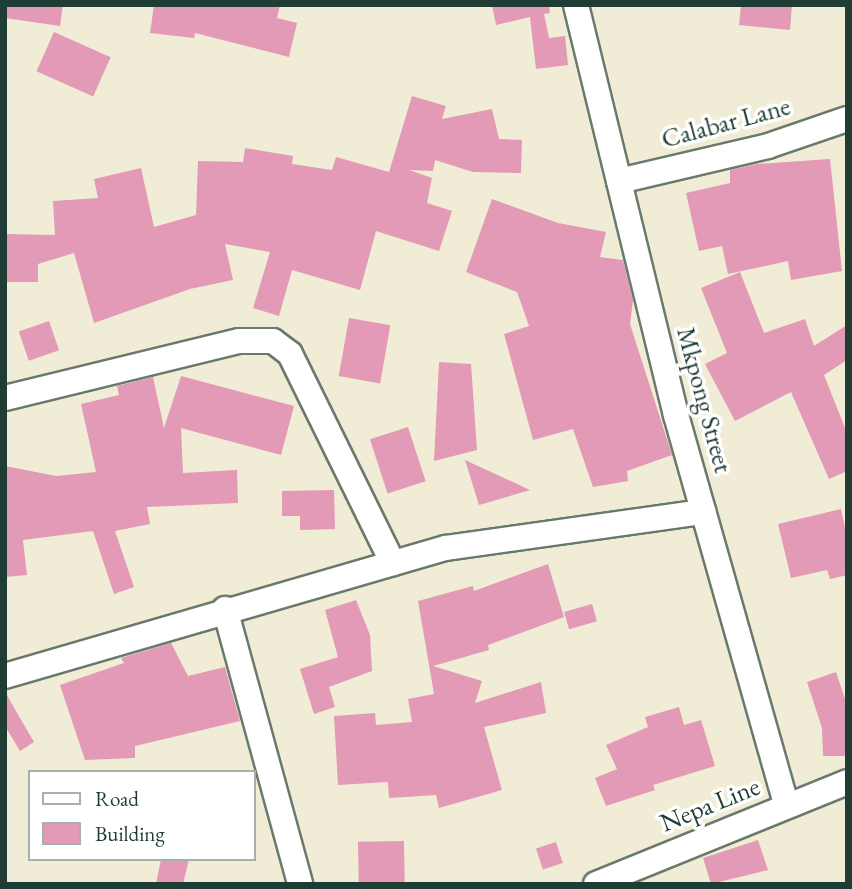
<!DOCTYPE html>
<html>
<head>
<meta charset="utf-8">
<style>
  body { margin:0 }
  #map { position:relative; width:852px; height:889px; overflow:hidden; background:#f1ecd5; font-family:"EB Garamond",serif }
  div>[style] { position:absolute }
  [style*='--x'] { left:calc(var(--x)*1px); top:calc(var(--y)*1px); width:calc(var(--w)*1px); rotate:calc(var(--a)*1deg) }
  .building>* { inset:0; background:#e29ab6; transform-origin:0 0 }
  .roads { filter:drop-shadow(2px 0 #687a6c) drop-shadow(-2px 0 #687a6c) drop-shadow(0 2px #687a6c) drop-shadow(0 -2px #687a6c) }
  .minor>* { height:24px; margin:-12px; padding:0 12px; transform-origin:12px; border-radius:12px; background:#fff }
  span { translate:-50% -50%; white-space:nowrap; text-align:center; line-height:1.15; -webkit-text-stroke:7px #fff; paint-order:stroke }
  .street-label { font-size:26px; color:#1f3d34 }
  .frame { position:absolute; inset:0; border:7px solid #1f3d34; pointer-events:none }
  .legend { position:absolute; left:28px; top:770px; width:228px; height:91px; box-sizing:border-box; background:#fff; border:2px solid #a5b1ae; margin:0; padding:9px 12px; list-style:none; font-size:21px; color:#1f3d34 }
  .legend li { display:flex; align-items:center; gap:14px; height:35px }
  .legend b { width:35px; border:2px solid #a5b1ae }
</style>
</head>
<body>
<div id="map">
  <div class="building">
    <div style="clip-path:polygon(5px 5px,63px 5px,60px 26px,5px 18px)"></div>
    <div style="clip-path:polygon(154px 5px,280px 5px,277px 18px,297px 23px,289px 57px,195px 33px,194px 38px,150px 33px)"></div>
    <div style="clip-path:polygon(492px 5px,549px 5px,550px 13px,544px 14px,549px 38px,565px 36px,568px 65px,536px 69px,530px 17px,496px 25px)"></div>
    <div style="clip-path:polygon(741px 5px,792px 5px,790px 30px,739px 25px)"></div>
    <div style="left:54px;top:32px;width:62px;height:43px;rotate:24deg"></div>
    <div style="clip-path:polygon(412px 96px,446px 106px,442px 119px,492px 109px,499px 139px,522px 140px,521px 173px,473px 172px,435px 160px,433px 171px,409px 170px,432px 178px,427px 203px,452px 211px,439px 251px,376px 231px,360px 290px,292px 270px,279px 316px,253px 308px,270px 252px,225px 244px,233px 280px,190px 289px,94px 323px,74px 253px,38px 264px,38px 282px,5px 282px,5px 234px,55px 235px,53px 201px,98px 198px,94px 179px,141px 168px,154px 227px,196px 215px,198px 161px,243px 162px,245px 148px,293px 156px,292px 164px,332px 170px,336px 157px,389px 172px)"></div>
    <div style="clip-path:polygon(830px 159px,842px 271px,791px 280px,788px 261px,728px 274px,722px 246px,699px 251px,686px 193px,730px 183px,730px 170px,757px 164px)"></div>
    <div style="clip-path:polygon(492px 199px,558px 223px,606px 232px,600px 257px,623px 260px,633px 300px,630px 324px,672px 455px,627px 471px,628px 481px,593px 487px,573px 429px,533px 440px,504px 334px,529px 326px,517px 292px,466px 272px)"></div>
    <div style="clip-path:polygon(740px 272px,764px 333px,805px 319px,814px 346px,847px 325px,847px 360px,824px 375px,847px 433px,847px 471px,829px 479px,791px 392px,735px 421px,705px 364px,727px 353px,701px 288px)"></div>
    <div style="left:349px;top:318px;width:42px;height:59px;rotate:10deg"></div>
    <div style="left:49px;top:321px;width:31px;height:32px;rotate:71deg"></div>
    <div style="clip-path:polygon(439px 362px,471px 364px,477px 450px,434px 461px)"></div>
    <div style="clip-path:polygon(181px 376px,294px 406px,281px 455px,181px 428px,183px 473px,237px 470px,238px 503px,147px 507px,150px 524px,115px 531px,134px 587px,114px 594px,93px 531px,23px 540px,27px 575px,5px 577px,5px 466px,56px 476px,96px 472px,81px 404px,119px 395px,117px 386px,153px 377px,164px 428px)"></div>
    <div style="left:408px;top:427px;width:57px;height:40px;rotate:72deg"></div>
    <div style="clip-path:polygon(465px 460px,530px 490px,479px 505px)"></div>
    <div style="clip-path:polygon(334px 490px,335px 529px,300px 530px,300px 516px,282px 516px,282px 491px)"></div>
    <div style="clip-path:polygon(841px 509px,847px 537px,847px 575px,830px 579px,827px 570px,791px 578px,778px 524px)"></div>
    <div style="clip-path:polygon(548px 564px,564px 617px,488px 645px,489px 650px,433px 666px,482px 681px,475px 703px,541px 682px,546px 713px,484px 727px,502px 790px,439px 808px,436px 795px,389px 798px,388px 782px,338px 785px,334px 716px,375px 713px,376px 725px,412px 722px,408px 699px,434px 694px,418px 601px,473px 586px,474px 591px)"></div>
    <div style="clip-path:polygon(356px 600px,370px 635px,372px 671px,329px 687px,335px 707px,314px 714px,300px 669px,338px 657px,325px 610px)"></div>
    <div style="left:592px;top:604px;width:18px;height:29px;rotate:74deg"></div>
    <div style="clip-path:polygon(171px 643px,188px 676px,225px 667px,240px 721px,135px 746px,135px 758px,85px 760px,60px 685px,124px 663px,121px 658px)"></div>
    <div style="clip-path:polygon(836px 672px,847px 705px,847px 756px,823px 756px,822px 728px,807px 682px)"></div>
    <div style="clip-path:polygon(5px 692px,34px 742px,20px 751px,5px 726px)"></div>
    <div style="clip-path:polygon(679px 707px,684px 725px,701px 720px,715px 766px,653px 785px,655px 790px,606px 806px,595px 778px,617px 769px,606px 745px,648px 727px,645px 717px)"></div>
    <div style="clip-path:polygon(758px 840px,768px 870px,711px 884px,703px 858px)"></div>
    <div style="left:404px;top:841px;width:43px;height:46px;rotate:89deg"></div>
    <div style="left:556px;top:842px;width:22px;height:21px;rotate:72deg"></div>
    <div style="clip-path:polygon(161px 859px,189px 859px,183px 884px,156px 884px)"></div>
  </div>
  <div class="roads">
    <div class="minor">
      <div style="--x:576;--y:5;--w:422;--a:76.3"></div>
      <div style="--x:676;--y:415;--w:406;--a:74.2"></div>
      <div style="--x:619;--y:181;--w:153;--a:-13.2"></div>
      <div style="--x:768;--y:146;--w:83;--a:-18.9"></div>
      <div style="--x:5;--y:398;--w:241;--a:-13.7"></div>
      <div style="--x:239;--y:341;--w:34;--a:0"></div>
      <div style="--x:273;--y:341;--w:21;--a:37"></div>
      <div style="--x:290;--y:354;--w:233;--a:63.8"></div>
      <div style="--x:225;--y:609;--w:285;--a:74.7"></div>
      <div style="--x:5;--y:676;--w:459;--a:-16.2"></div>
      <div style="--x:446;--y:548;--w:260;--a:-8"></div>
      <div style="--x:596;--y:884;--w:271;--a:-22.1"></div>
    </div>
  </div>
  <div class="street-label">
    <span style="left:726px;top:123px;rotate:-15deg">Calabar Lane</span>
    <span style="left:704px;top:400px;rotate:75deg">Mkpong Street</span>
    <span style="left:710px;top:805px;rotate:-22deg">Nepa Line</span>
  </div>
  <div class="frame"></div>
  <ul class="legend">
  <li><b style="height:9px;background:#fff"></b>Road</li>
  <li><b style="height:19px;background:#e29ab6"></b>Building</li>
  </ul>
</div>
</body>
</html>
